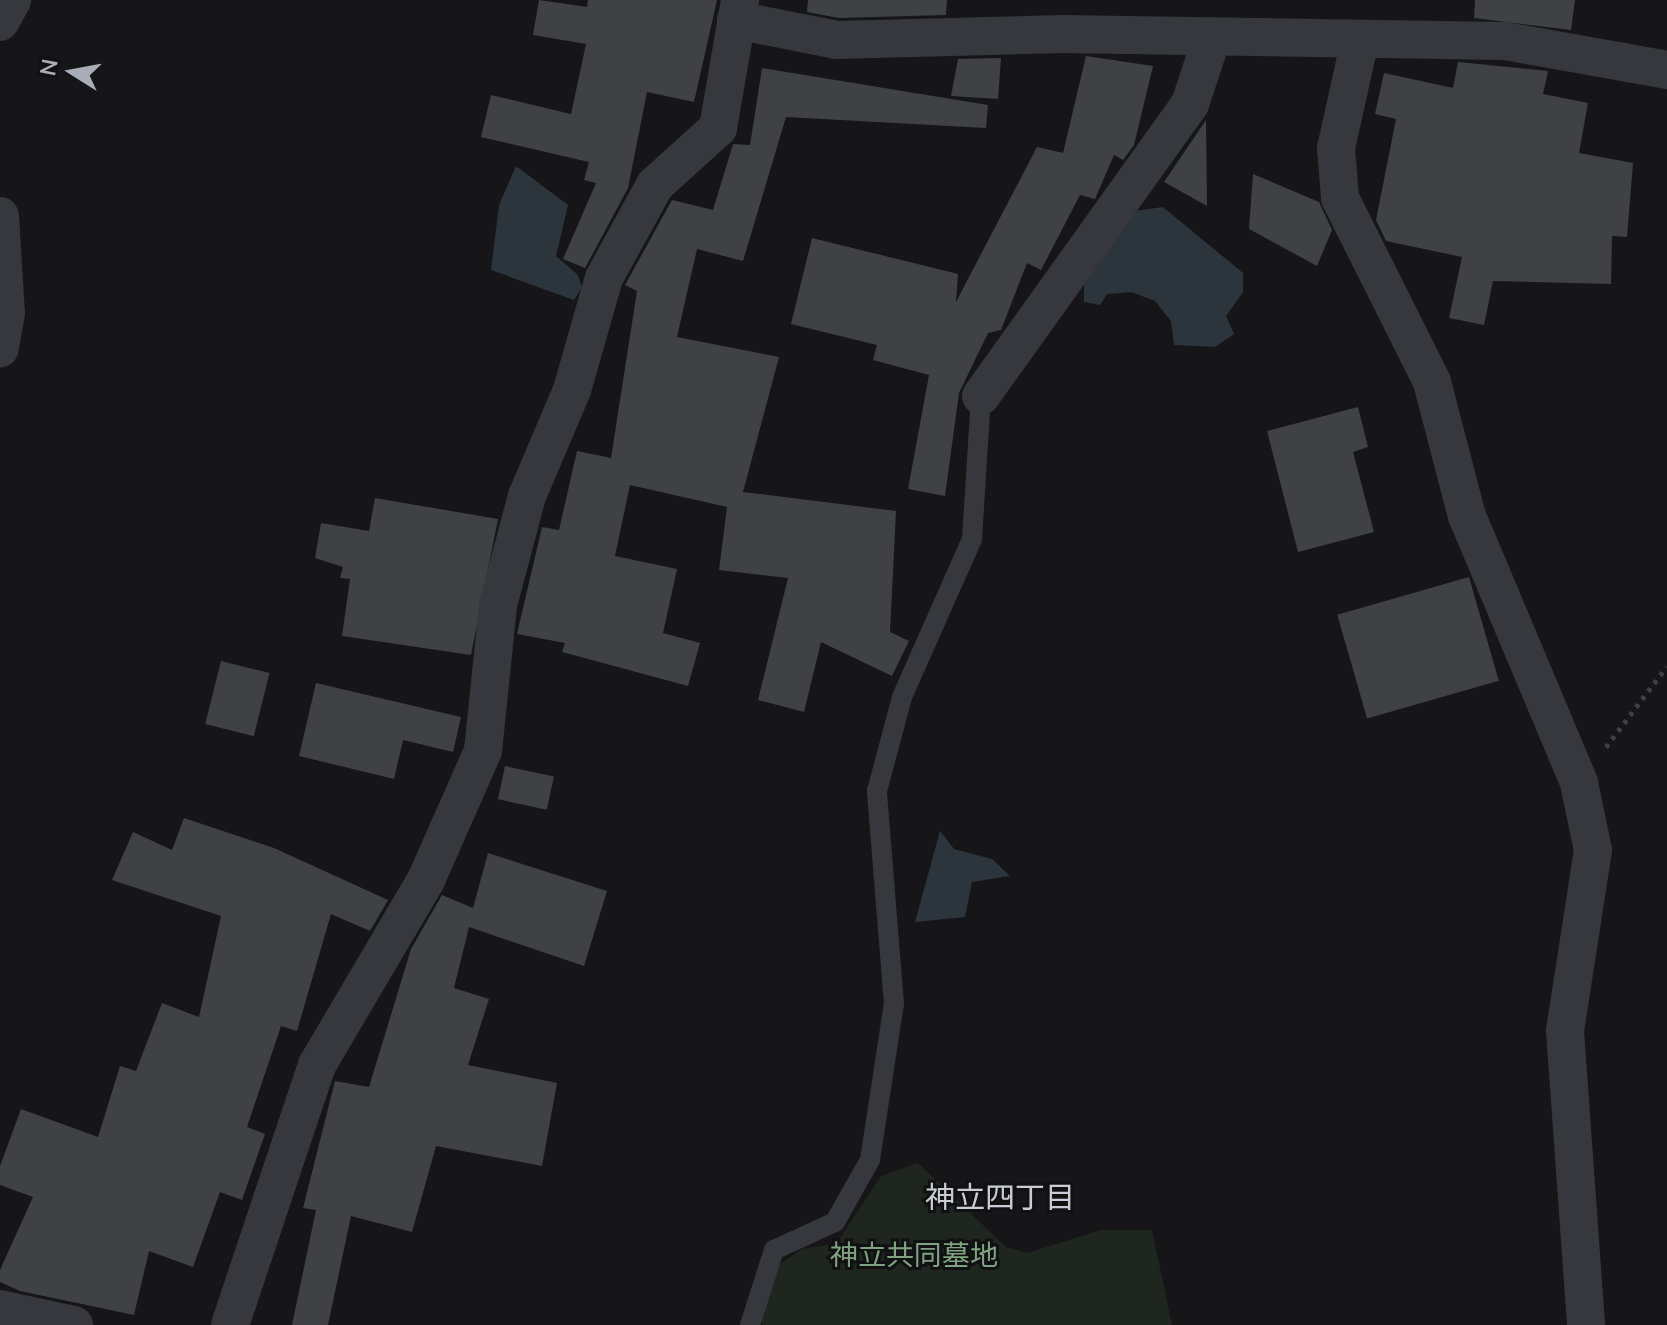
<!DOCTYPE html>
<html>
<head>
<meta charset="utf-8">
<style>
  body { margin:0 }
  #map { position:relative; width:1667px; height:1325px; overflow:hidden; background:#161618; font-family:Mulish,"Noto Sans JP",sans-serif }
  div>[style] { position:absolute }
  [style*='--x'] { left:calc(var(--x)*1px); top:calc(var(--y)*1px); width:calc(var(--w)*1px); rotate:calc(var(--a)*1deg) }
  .green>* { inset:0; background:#1e261f }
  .water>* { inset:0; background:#2c353c }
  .building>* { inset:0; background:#404145; transform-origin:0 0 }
  .path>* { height:5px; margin-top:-2.5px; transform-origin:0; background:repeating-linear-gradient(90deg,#3d3f44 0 4px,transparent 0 10px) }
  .lane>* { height:20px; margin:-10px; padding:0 10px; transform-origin:10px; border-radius:10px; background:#37383d }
  .street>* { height:38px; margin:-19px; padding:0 19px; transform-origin:19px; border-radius:19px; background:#37383d }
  span { translate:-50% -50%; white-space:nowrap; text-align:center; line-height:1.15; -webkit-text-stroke:6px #111113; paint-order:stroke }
  .park-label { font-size:28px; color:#7fa381 }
  .neighbourhood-label { font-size:30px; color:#c9ccd4 }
  .north { position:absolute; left:32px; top:32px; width:80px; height:80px; -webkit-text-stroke:6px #111113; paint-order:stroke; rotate:281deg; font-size:22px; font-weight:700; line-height:32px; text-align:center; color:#a8adb8 }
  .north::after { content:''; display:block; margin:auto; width:28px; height:36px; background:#a8adb8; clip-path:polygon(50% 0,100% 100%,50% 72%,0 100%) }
</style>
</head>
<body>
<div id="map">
  <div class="green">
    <div style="clip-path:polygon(918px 1163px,1006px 1247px,1027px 1253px,1101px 1230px,1152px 1230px,1172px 1325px,762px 1325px,762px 1295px,777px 1266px,802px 1249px,837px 1243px,881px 1176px)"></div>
  </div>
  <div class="water">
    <div style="clip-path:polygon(516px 166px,568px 205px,556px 256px,578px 275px,582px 287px,574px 300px,491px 270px,499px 205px)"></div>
    <div style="clip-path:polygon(1163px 207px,1243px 273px,1243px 292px,1226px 316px,1234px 334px,1215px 347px,1174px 345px,1171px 321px,1155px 301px,1131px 292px,1107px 294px,1100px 305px,1084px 302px,1084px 275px,1134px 211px)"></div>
    <div style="clip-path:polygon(940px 831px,954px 849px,992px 859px,1010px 876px,972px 882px,965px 917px,915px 922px)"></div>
  </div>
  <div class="building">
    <div style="clip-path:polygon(539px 0,587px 7px,588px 0,717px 0,694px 102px,647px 92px,628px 188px,585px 268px,563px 259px,596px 183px,584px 180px,589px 162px,481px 137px,491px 95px,571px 114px,586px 44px,533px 35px)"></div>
    <div style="clip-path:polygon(808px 0,947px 0,946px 15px,839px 18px,807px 12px)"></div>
    <div style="clip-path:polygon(1475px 0,1575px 0,1571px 30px,1474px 18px)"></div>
    <div style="clip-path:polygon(1086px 56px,1153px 66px,1134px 145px,1123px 160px,1114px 155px,1095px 199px,1080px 195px,1041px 270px,1027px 263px,1001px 330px,988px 333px,959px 393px,945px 496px,908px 489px,929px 375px,873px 360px,877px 345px,791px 324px,812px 238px,958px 274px,956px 302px,1037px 147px,1063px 153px)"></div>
    <div style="clip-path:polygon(1001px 58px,998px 99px,951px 96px,958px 59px)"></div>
    <div style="clip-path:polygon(1458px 62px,1548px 71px,1543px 94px,1588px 103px,1579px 153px,1633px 163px,1627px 237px,1612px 236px,1611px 284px,1493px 281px,1484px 325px,1449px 318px,1462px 257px,1386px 241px,1376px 220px,1396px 119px,1375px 114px,1384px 73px,1453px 88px)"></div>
    <div style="clip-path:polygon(762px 68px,988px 105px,986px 128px,786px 117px,743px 261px,697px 249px,677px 337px,779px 357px,743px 492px,896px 511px,890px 632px,909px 641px,892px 676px,821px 642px,804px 712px,758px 700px,788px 578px,719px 570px,727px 507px,630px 485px,615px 556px,677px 569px,663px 633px,700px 643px,688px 686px,562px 652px,565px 643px,517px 634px,542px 527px,559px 530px,577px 451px,611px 458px,637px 291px,625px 285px,672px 200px,713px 210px,733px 144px,750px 145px)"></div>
    <div style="clip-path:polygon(1206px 120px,1207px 206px,1164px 182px)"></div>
    <div style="clip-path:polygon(1253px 174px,1319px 202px,1332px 230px,1317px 266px,1249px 229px)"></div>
    <div style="clip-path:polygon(1358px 407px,1368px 447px,1353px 452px,1374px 532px,1298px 552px,1267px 431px)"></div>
    <div style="clip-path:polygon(375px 498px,498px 519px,471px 655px,342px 636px,350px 579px,340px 578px,343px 567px,315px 558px,321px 523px,369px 531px)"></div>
    <div style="left:1469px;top:577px;width:108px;height:137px;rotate:74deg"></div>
    <div style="left:221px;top:661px;width:50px;height:65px;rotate:14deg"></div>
    <div style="clip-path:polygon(316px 683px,461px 717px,453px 752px,403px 740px,394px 779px,299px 756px)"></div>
    <div style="left:505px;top:766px;width:50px;height:34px;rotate:12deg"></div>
    <div style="clip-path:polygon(184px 818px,274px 848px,388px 900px,370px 931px,331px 914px,297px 1031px,281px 1026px,247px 1127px,265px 1134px,242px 1200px,220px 1192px,193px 1267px,149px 1251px,134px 1315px,20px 1291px,0 1282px,0 1270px,33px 1197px,0 1185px,0 1166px,21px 1109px,98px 1137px,120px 1066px,136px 1071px,162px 1003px,199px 1017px,221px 916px,112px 880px,133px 832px,172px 850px)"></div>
    <div style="clip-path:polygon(488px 853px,607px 891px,584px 966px,469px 927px,454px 988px,489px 999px,468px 1065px,557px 1083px,542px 1166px,436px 1146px,412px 1232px,351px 1216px,328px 1325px,292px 1325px,316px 1210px,303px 1208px,335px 1081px,369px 1087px,411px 949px,442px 895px,473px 908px)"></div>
  </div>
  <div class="path">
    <div style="--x:1606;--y:747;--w:101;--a:-53"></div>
  </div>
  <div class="lane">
    <div style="--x:750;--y:1325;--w:79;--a:-72.3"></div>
    <div style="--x:774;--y:1250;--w:67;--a:-24.7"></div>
    <div style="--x:835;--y:1222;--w:71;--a:-60.6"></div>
    <div style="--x:870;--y:1160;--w:158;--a:-81.3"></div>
    <div style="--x:894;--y:1004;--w:214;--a:-94.6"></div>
    <div style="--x:877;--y:791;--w:97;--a:-75.1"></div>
    <div style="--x:902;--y:697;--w:173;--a:-66.1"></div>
    <div style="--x:972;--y:539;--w:143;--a:-86.4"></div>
  </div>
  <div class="street">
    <div style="--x:736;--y:20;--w:103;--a:11.2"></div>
    <div style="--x:837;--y:40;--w:225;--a:-1.5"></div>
    <div style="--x:1062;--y:34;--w:443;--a:0.9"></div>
    <div style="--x:1505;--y:41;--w:165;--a:10.1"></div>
    <div style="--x:0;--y:22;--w:25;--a:-61"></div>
    <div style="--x:1360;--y:40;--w:111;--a:102.5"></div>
    <div style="--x:1336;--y:148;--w:50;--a:85.4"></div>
    <div style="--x:1340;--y:198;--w:206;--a:63.4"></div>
    <div style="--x:1432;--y:382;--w:138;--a:75.4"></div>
    <div style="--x:1467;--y:516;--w:290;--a:67.2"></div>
    <div style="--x:1579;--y:783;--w:68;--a:78.2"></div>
    <div style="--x:1593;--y:850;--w:183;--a:98.8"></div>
    <div style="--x:1565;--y:1031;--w:295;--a:85.9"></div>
    <div style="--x:0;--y:216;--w:97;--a:86.5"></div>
    <div style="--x:6;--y:313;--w:36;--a:100"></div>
    <div style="--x:981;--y:396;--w:359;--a:-54.4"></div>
    <div style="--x:1190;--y:104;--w:71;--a:-71.8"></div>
    <div style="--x:0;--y:1309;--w:76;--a:12.2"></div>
    <div style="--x:230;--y:1325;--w:274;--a:-71.5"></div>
    <div style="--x:317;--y:1065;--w:215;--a:-59.5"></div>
    <div style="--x:426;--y:880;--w:141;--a:-66.2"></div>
    <div style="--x:483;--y:751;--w:147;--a:-84.1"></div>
    <div style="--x:498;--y:605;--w:113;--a:-75.1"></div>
    <div style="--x:527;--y:496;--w:115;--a:-67"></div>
    <div style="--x:572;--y:390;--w:116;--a:-74.1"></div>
    <div style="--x:604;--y:278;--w:106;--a:-61.3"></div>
    <div style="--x:655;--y:185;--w:85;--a:-42.1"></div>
    <div style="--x:718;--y:128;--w:130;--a:-80.2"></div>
  </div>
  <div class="park-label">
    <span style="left:914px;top:1255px">神立共同墓地</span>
  </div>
  <div class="neighbourhood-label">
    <span style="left:1000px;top:1197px">神立四丁目</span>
  </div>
  <div class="north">N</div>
</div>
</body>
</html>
